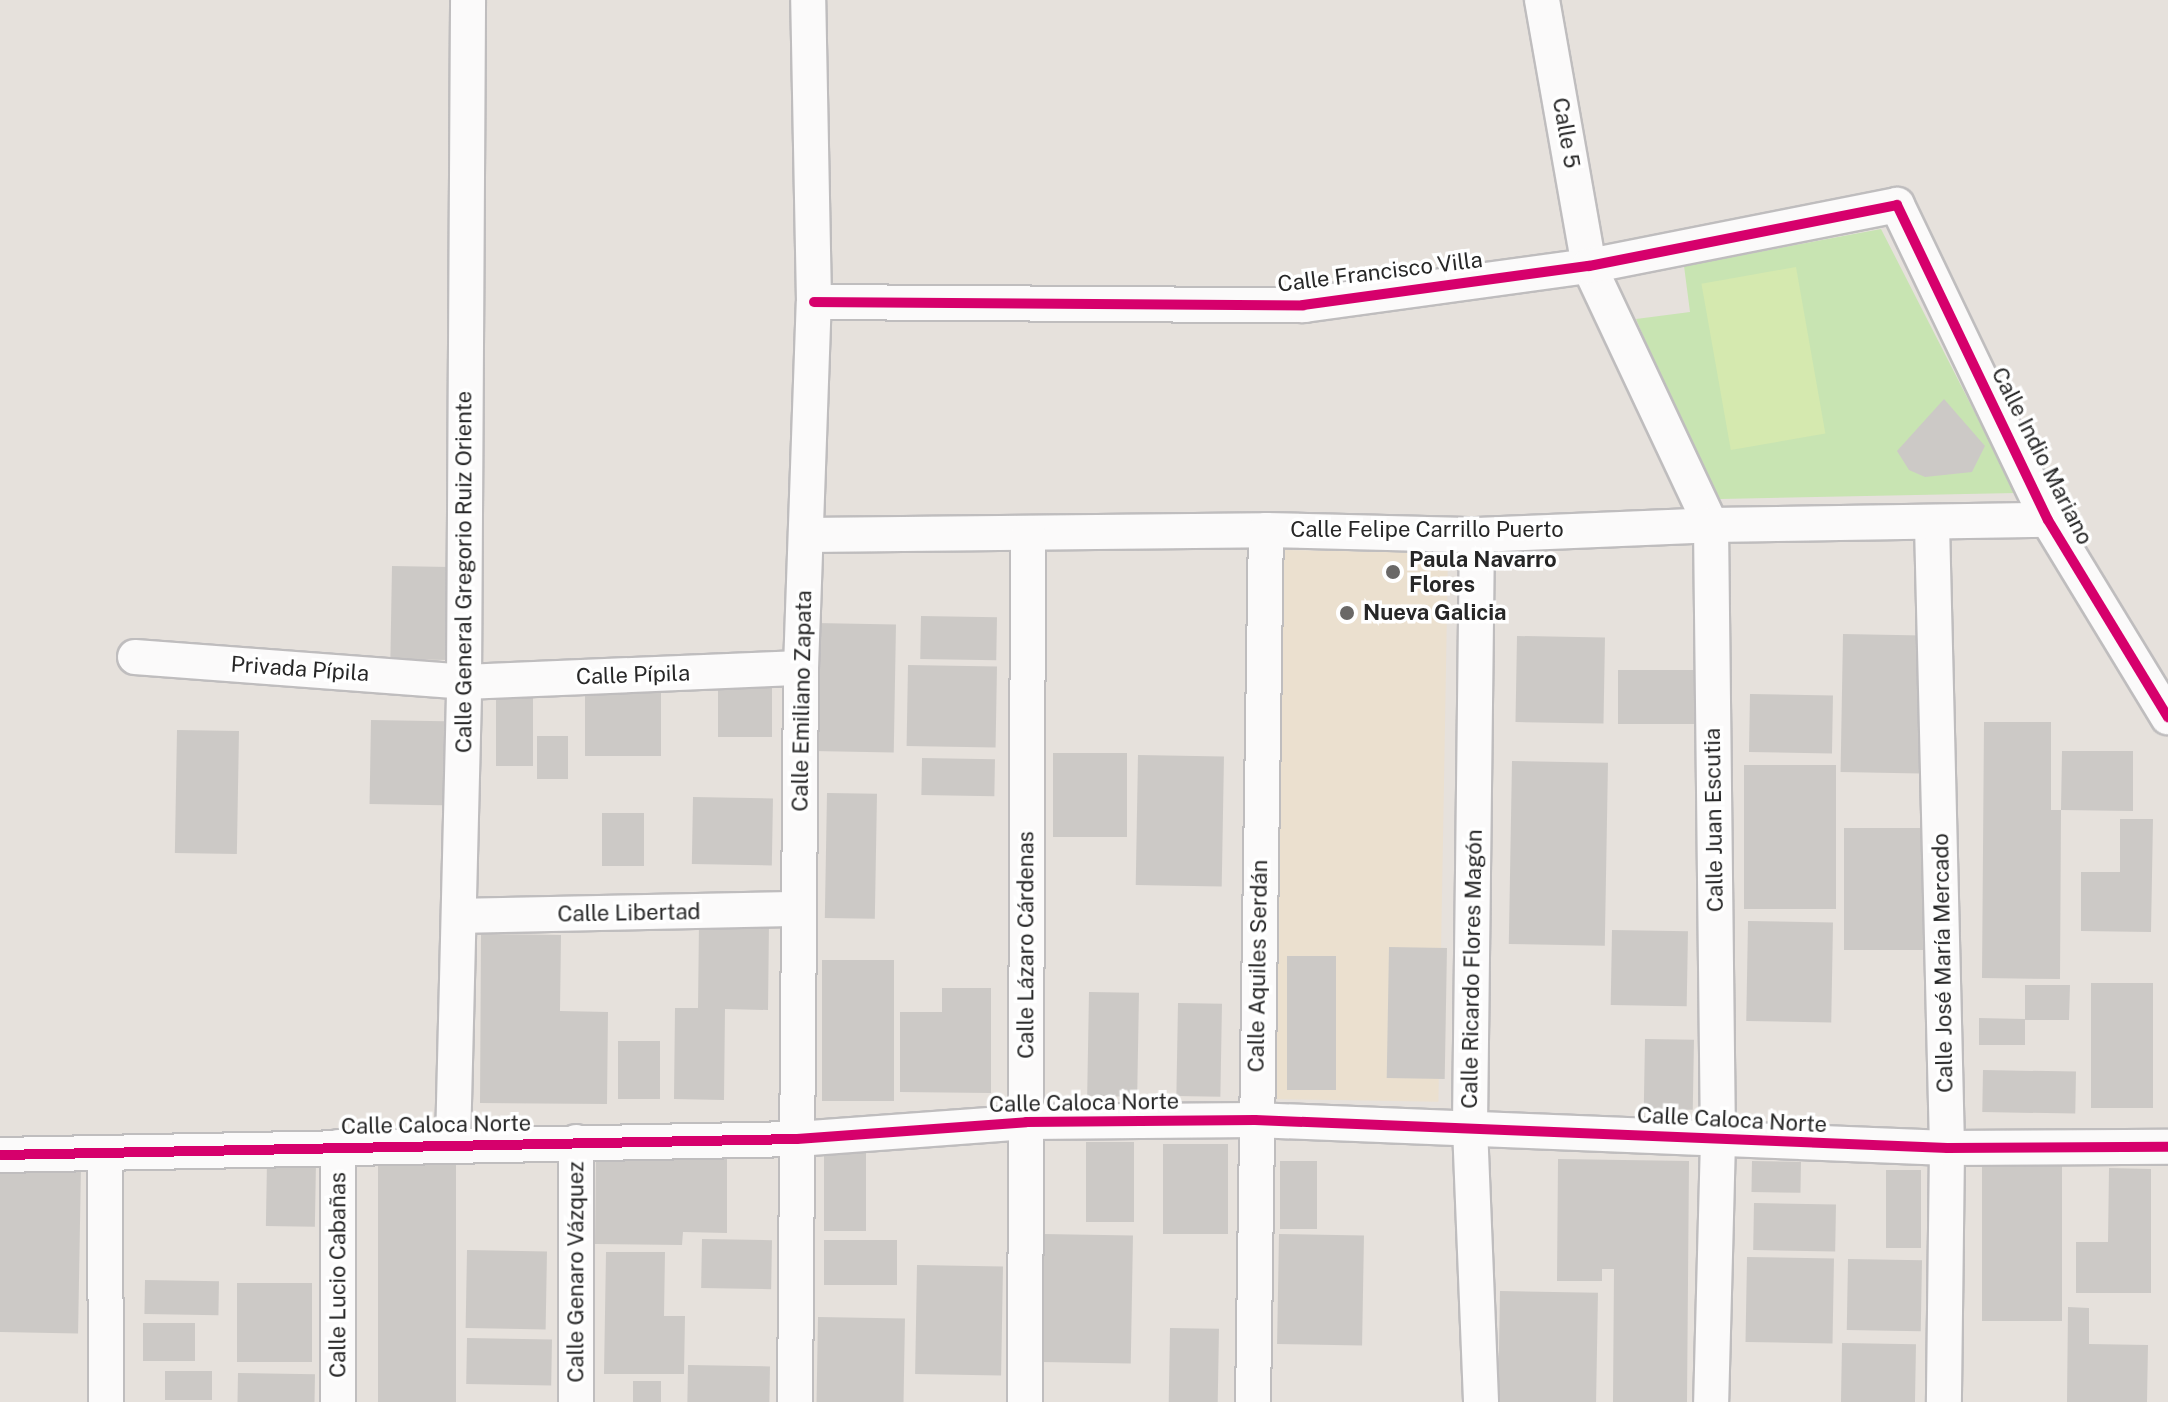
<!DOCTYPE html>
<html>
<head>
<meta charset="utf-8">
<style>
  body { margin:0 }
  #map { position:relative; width:2168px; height:1402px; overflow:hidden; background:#e6e1dc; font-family:"Public Sans",sans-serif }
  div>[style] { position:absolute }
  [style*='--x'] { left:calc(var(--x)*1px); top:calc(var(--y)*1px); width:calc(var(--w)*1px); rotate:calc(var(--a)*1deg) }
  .education>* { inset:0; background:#ebe0cf; transform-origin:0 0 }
  .green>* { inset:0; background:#c8e4b2 }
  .pitch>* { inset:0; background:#d5e9af; transform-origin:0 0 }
  .building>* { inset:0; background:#ccc9c6; transform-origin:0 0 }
  .roads { filter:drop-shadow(2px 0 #bfbdbe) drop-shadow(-2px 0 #bfbdbe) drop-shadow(0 2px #bfbdbe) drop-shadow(0 -2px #bfbdbe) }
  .minor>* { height:34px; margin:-17px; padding:0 17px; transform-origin:17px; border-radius:17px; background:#fbfafa }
  .cycleway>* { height:10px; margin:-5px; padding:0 5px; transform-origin:5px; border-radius:5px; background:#d6006c }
  .dots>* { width:22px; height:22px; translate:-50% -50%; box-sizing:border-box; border:4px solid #fff; border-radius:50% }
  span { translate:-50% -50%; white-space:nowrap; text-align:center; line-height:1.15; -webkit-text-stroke:7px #fff; paint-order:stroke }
  .street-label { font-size:22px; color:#272727 }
  .poi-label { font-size:22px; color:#272727; font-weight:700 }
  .left { translate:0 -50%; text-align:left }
</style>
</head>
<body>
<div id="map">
  <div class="education">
    <div style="left:1283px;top:550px;width:165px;height:549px;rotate:1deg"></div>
  </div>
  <div class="green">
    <div style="clip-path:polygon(1881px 229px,2016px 493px,1720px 499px,1709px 491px,1636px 319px,1690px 312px,1684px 266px)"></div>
  </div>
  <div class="pitch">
    <div style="left:1796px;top:267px;width:169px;height:96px;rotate:80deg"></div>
  </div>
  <div class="building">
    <div style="clip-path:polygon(1944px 399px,1985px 446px,1972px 472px,1925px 477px,1909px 470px,1897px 451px)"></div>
    <div style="left:392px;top:566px;width:58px;height:93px;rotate:1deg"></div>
    <div style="left:921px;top:616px;width:76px;height:43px;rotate:1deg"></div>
    <div style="left:815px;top:623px;width:81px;height:128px;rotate:1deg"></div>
    <div style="left:1843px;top:634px;width:80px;height:138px;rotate:1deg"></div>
    <div style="left:1517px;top:636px;width:88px;height:86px;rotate:1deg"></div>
    <div style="left:908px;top:665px;width:89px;height:81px;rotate:1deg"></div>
    <div style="left:1618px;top:670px;width:77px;height:54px"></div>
    <div style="left:496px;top:687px;width:37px;height:79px"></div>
    <div style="left:718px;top:688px;width:54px;height:49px"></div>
    <div style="left:585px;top:692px;width:76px;height:64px"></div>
    <div style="left:1750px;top:694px;width:83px;height:58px;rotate:1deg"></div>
    <div style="left:371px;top:720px;width:88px;height:84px;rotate:1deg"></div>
    <div style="clip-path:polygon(1984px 722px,2051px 722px,2051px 810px,2061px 810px,2062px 751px,2133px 751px,2133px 811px,2061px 810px,2060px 979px,1982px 978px)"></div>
    <div style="left:177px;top:730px;width:62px;height:123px;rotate:1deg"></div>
    <div style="left:537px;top:736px;width:31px;height:43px"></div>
    <div style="left:1053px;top:753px;width:74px;height:84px"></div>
    <div style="left:1138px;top:755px;width:86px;height:130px;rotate:1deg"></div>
    <div style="left:922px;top:758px;width:73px;height:37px;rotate:1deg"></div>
    <div style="left:1512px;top:761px;width:96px;height:183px;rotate:1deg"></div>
    <div style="left:1744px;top:765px;width:92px;height:144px"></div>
    <div style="left:827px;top:793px;width:50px;height:125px;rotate:1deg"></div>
    <div style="left:693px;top:797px;width:80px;height:67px;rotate:1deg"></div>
    <div style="left:602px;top:813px;width:42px;height:53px"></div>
    <div style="clip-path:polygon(2120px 819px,2153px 819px,2151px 932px,2081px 931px,2081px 872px,2120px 872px)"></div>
    <div style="left:1844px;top:828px;width:81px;height:122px"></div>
    <div style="left:1748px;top:921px;width:85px;height:100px;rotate:1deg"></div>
    <div style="clip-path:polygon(699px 922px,769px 923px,768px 1010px,725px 1009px,724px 1100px,674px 1099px,675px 1008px,698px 1008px)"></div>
    <div style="left:1612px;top:930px;width:76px;height:75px;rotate:1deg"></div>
    <div style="clip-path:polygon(481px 934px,561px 935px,560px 1011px,608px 1012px,607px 1104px,480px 1103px)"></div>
    <div style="left:1389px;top:947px;width:58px;height:131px;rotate:1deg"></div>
    <div style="left:1287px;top:956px;width:49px;height:134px"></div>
    <div style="left:822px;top:960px;width:72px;height:141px"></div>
    <div style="left:2091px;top:983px;width:62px;height:125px"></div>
    <div style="clip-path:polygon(2025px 985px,2070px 985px,2069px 1020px,2025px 1020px,2025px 1045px,1979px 1045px,1979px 1018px,2025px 1019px)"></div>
    <div style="clip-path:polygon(942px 988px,991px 988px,991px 1093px,900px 1092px,900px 1012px,942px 1012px)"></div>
    <div style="left:1089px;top:992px;width:50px;height:104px;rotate:1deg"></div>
    <div style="left:1178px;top:1003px;width:44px;height:93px;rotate:1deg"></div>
    <div style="left:1645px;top:1039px;width:49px;height:70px;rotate:1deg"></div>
    <div style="left:618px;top:1041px;width:42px;height:58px"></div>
    <div style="left:1983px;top:1070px;width:93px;height:42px;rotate:1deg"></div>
    <div style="left:1086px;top:1142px;width:48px;height:80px"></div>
    <div style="left:1163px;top:1144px;width:65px;height:90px"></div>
    <div style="clip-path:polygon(596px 1153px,727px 1154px,727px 1233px,683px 1232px,682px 1245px,595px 1244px)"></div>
    <div style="left:824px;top:1153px;width:42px;height:78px"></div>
    <div style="clip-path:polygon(1558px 1159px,1689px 1161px,1687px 1402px,1613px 1402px,1614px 1269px,1602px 1269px,1602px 1281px,1557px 1281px)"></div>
    <div style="left:267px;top:1161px;width:49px;height:65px;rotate:1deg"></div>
    <div style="left:1280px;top:1161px;width:37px;height:68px"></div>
    <div style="left:1752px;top:1161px;width:49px;height:31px;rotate:1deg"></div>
    <div style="left:378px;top:1162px;width:78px;height:240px"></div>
    <div style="left:0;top:1165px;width:81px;height:167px;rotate:1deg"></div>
    <div style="left:1982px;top:1166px;width:80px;height:155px"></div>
    <div style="clip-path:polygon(2109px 1168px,2151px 1169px,2151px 1293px,2076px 1293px,2076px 1242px,2108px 1242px)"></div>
    <div style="left:1886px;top:1170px;width:35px;height:78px"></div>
    <div style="left:1754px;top:1203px;width:82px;height:47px;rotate:1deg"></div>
    <div style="left:1043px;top:1234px;width:90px;height:128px;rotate:1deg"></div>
    <div style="left:1279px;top:1234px;width:85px;height:110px;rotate:1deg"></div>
    <div style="left:702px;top:1239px;width:70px;height:49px;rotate:1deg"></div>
    <div style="left:824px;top:1240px;width:73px;height:45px"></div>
    <div style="left:467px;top:1250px;width:80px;height:78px;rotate:1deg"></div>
    <div style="clip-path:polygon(606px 1252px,665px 1252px,664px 1316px,685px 1316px,684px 1374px,604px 1374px)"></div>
    <div style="left:1747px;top:1257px;width:87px;height:85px;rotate:1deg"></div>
    <div style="left:1848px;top:1259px;width:74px;height:71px;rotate:1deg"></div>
    <div style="left:917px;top:1265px;width:86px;height:109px;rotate:1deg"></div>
    <div style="left:145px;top:1280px;width:74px;height:34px;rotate:1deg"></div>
    <div style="left:237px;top:1283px;width:75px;height:79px"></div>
    <div style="left:1500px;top:1291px;width:98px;height:111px;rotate:1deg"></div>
    <div style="clip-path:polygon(2068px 1307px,2089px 1308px,2089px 1344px,2148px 1345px,2147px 1402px,2067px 1402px)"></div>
    <div style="left:818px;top:1317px;width:87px;height:85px;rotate:1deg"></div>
    <div style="left:143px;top:1323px;width:52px;height:38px"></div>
    <div style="left:1170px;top:1328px;width:49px;height:74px;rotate:1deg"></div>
    <div style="left:467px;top:1338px;width:85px;height:46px;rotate:1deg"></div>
    <div style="left:1842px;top:1343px;width:74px;height:59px;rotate:1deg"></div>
    <div style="left:688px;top:1365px;width:82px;height:37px;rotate:1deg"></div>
    <div style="left:165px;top:1371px;width:47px;height:29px"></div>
    <div style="left:238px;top:1373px;width:77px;height:29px;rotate:1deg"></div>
    <div style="left:633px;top:1381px;width:28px;height:21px"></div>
  </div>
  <div class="roads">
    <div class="minor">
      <div style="--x:1542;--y:0;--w:270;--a:80"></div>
      <div style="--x:1589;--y:266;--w:286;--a:64.8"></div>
      <div style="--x:1711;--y:525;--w:615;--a:89.35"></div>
      <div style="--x:1718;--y:1140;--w:262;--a:91.5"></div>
      <div style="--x:814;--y:302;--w:489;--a:0.4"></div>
      <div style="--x:1303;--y:305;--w:289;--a:-7.8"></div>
      <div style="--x:1589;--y:266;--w:314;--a:-11.2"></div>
      <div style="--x:1897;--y:205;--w:349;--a:64.4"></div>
      <div style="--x:2048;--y:520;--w:231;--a:58.7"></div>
      <div style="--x:1932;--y:524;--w:624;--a:88.62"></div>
      <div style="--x:1947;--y:1148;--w:254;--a:90.7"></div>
      <div style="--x:806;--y:535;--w:460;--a:-0.6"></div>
      <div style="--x:1266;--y:530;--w:211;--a:1.4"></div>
      <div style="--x:1477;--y:535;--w:234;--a:-2.4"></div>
      <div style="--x:1711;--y:525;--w:337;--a:-0.9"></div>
      <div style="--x:1477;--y:535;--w:592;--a:90.68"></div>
      <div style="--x:1470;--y:1127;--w:275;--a:87.7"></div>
      <div style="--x:135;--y:657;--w:330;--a:4.3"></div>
      <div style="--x:464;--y:682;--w:337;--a:-2.4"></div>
      <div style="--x:460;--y:916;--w:339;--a:-1.2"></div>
      <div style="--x:576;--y:1142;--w:260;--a:90"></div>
      <div style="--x:453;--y:1144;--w:462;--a:-88.6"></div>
      <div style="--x:464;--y:682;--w:682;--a:-89.66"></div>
      <div style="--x:338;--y:1147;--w:255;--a:90"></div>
      <div style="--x:0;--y:1155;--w:797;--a:-1.15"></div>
      <div style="--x:797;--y:1139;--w:230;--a:-4.2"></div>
      <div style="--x:1026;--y:1122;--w:229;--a:-0.5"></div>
      <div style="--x:1255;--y:1120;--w:693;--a:2.32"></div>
      <div style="--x:1947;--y:1148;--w:221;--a:-0.3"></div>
      <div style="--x:105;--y:1155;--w:247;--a:89.8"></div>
      <div style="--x:795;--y:1402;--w:734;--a:-89.53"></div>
      <div style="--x:801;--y:668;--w:366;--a:-88"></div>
      <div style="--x:814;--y:302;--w:302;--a:-91.1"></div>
      <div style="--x:1025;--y:1402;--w:867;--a:-89.8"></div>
      <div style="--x:1253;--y:1402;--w:872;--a:-89.15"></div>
    </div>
  </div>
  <div class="cycleway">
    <div style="--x:814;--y:302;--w:489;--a:0.4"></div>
    <div style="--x:1303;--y:305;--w:289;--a:-7.8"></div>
    <div style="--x:1589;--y:266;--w:314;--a:-11.2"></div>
    <div style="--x:1897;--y:205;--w:349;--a:64.4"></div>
    <div style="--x:2048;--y:520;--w:231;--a:58.7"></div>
    <div style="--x:0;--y:1155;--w:797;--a:-1.15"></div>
    <div style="--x:797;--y:1139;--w:230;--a:-4.2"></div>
    <div style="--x:1026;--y:1122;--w:229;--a:-0.5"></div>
    <div style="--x:1255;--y:1120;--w:693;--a:2.32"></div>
    <div style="--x:1947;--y:1148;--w:221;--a:-0.3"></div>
  </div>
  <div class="dots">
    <div style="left:1393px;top:572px;background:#6a6866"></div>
    <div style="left:1347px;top:613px;background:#6a6866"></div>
  </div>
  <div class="street-label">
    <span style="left:1566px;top:133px;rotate:80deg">Calle 5</span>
    <span style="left:1380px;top:272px;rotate:-7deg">Calle Francisco Villa</span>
    <span style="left:2042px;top:456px;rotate:63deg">Calle Indio Mariano</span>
    <span style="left:1427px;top:530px">Calle Felipe Carrillo Puerto</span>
    <span style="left:464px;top:572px;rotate:-90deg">Calle General Gregorio Ruiz Oriente</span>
    <span style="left:300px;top:669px;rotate:4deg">Privada Pípila</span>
    <span style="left:633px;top:675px;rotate:-2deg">Calle Pípila</span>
    <span style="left:802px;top:701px;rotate:-89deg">Calle Emiliano Zapata</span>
    <span style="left:1714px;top:820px;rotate:-91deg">Calle Juan Escutia</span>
    <span style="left:629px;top:913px;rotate:-1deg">Calle Libertad</span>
    <span style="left:1026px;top:945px;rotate:-90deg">Calle Lázaro Cárdenas</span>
    <span style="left:1943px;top:963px;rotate:-91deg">Calle José María Mercado</span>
    <span style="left:1258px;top:966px;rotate:-89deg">Calle Aquiles Serdán</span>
    <span style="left:1472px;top:969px;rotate:-89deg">Calle Ricardo Flores Magón</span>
    <span style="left:1084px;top:1103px;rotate:-1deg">Calle Caloca Norte</span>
    <span style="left:1732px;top:1120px;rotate:3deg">Calle Caloca Norte</span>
    <span style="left:436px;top:1125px;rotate:-1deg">Calle Caloca Norte</span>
    <span style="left:576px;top:1272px;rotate:-90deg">Calle Genaro Vázquez</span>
    <span style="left:338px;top:1275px;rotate:-90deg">Calle Lucio Cabañas</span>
  </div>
  <div class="poi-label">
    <span class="left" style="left:1409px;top:572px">Paula Navarro<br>Flores</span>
    <span class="left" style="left:1363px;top:613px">Nueva Galicia</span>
  </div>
</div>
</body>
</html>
